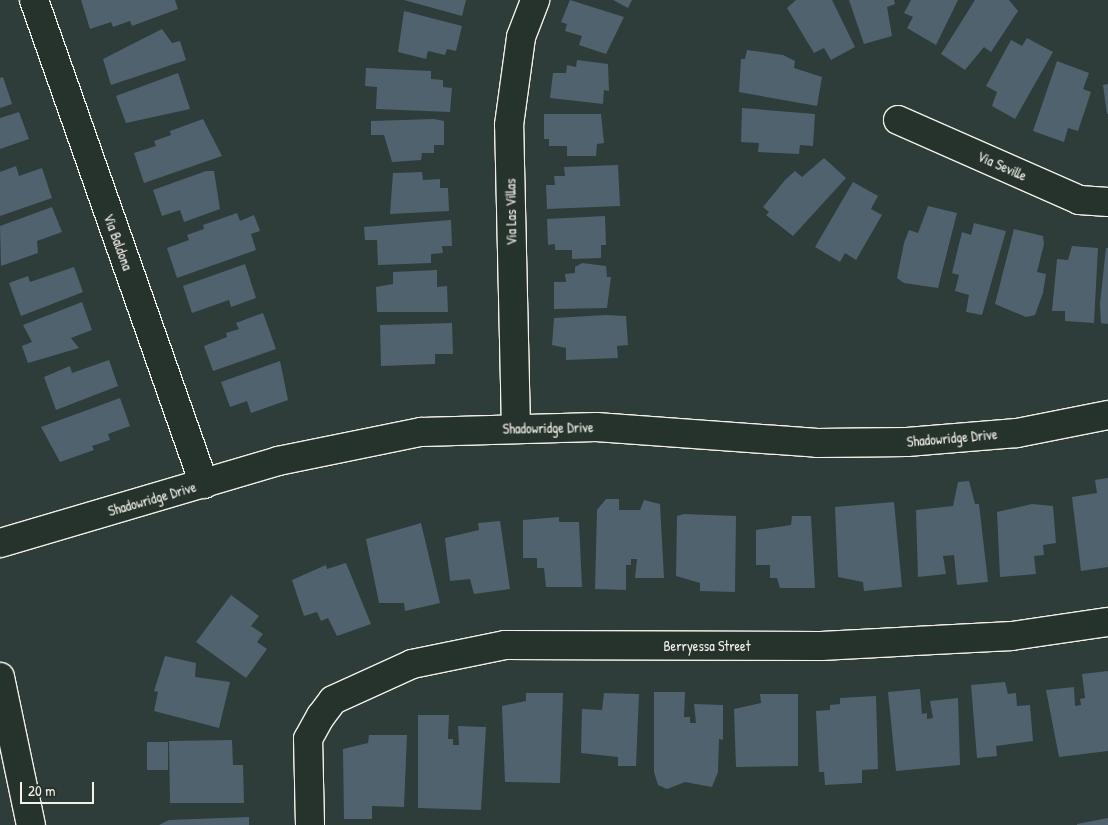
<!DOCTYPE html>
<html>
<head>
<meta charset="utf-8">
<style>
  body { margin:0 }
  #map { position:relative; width:1108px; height:825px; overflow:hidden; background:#2e3c3a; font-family:"Patrick Hand",sans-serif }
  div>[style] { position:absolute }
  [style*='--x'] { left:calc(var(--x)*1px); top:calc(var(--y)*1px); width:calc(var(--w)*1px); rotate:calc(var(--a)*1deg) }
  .building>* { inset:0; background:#50626e; transform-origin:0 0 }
  .roads { filter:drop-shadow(1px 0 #f4f1e8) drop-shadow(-1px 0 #f4f1e8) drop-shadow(0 1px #f4f1e8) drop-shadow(0 -1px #f4f1e8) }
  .minor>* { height:28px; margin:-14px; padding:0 14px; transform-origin:14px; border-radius:14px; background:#26332d }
  .major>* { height:28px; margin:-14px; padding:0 14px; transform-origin:14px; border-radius:14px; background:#26332d }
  span { translate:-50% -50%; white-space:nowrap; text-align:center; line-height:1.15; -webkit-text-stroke:5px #26332d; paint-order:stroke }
  .street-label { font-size:14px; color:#f4f1e8 }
  .scale { position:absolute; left:20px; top:782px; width:74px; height:22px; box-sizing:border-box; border:2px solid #f4f1e8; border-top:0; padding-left:6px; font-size:15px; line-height:18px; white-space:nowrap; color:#f4f1e8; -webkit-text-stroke:4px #26332d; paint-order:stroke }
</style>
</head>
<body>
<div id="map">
  <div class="building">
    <div style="clip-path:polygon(81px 0,175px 0,178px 9px,132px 26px,130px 21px,113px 27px,111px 22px,90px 29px)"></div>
    <div style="clip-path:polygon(404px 0,466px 0,462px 16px)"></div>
    <div style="clip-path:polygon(570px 0,624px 17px,606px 54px,579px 45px,582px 36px,565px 31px,567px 24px,561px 22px)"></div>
    <div style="clip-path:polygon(613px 0,632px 0,628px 8px)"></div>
    <div style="clip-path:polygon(796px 0,832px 0,855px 47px,831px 60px,824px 48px,814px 53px,787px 8px)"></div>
    <div style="clip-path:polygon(849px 0,894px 0,895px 4px,887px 7px,892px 36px,864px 44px)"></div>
    <div style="clip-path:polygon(911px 0,958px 0,936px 45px,907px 28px,913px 17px,904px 13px)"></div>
    <div style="clip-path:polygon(975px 0,1009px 0,1018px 11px,991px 52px,984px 47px,965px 70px,941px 54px)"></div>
    <div style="clip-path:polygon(404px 11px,462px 26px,456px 51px,447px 49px,445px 55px,428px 51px,426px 59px,398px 52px)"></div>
    <div style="clip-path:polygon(162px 29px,172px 43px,180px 41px,186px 60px,111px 85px,103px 59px)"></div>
    <div style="clip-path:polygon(1027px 38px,1053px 52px,1015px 119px,992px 106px,997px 92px,986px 86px,1011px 40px,1022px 46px)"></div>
    <div style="clip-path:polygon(747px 50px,783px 55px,795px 61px,794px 68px,822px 77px,817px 106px,739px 92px,741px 59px,745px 59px)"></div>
    <div style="clip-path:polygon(577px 60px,608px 64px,609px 91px,604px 90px,603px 104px,550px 98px,553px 73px,566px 73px,567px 65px,576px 67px)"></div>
    <div style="clip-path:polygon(1057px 61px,1089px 73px,1083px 89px,1091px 92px,1078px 131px,1068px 128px,1064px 142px,1033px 131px)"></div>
    <div style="clip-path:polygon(366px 68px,431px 71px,431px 79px,443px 80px,443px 87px,452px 88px,450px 112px,376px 109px,377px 87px,365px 86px)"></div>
    <div style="clip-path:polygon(178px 73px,190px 109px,126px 123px,116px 96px)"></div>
    <div style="clip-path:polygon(3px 77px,12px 104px,0 108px,0 78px)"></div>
    <div style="clip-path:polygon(1108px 84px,1108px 114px,1107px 114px,1103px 85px)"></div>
    <div style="clip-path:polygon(742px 108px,815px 114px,813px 146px,800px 145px,799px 154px,758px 152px,759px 143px,741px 142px)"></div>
    <div style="clip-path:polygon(19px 112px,29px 139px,0 149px,0 118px)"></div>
    <div style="clip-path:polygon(544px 114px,601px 114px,604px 143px,597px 144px,596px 156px,567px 156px,567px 146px,549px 146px,549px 139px,544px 139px)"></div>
    <div style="clip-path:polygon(203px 119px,222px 156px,144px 183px,134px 153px,156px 146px,154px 141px,171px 135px,170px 131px)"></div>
    <div style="clip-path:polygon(434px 119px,444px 121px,444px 145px,434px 145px,434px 153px,422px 153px,421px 160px,392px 162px,384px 135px,371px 135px,371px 121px)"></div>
    <div style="clip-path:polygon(824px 158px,846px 178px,793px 236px,766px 215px,769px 212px,763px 207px,785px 180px,795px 171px,802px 177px)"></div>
    <div style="clip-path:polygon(618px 165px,620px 206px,547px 209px,546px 185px,555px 185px,554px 176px,565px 176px,564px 167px)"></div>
    <div style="clip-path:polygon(16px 166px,19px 176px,42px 168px,52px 198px,0 216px,0 172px)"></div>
    <div style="clip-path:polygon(206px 171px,214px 171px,220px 209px,184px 222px,180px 210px,162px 216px,153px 190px)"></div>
    <div style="clip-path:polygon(422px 172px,423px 180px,440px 179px,440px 188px,448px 188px,449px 211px,390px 214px,393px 173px)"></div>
    <div style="clip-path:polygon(853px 182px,878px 196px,871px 209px,882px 215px,856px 260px,845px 253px,840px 262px,815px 247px)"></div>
    <div style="clip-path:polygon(928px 206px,957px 213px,938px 288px,904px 283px,897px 278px,904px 243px,909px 230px,918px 233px)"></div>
    <div style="clip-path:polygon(52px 207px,62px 232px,37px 241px,38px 253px,1px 266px,0 226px)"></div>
    <div style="clip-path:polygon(237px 213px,240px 221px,254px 215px,260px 231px,251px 234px,256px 250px,177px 278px,167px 248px,189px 240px,187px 235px,204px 229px,203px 225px)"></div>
    <div style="clip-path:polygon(605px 216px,606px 245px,601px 245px,601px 258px,572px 259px,572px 250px,555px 250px,555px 244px,548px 245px,547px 219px)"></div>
    <div style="clip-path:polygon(451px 220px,452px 246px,442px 246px,443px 253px,431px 254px,431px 263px,378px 265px,377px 240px,365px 240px,364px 227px)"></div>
    <div style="clip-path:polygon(974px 223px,1006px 231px,982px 315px,966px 312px,969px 295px,955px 291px,959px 275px,952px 273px,962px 232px,971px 235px)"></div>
    <div style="clip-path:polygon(1014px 229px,1043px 236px,1044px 244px,1037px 272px,1046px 274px,1043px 293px,1035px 315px,1026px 317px,995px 304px)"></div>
    <div style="clip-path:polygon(1072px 246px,1098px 248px,1094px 323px,1065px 321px,1065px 311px,1052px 311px,1057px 259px,1068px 260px)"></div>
    <div style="clip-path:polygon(1106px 248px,1108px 248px,1108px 324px,1101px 323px,1100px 304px)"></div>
    <div style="clip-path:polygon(582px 263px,606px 266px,607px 277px,611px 277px,607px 308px,554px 309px,554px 282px,566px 282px,565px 274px,575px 273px,575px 267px)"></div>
    <div style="clip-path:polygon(245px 264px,256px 298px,231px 307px,229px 300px,192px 313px,183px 286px)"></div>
    <div style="clip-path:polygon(74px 267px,83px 292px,21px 316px,9px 283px,28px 276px,30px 282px)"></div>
    <div style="clip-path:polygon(437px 270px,437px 287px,447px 286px,448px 312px,377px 312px,376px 287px,393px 284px,393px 272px)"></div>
    <div style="clip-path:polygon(82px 302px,92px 330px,71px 338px,79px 348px,28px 363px,22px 346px,32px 342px,23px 325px)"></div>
    <div style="clip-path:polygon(263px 313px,276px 349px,213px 371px,204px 346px,227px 337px,226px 333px,239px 329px,236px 323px)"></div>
    <div style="clip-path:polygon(607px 315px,626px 316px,628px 345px,617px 346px,618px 358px,566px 360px,566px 348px,552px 345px,554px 318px)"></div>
    <div style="clip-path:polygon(452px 323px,453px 354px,435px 354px,435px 364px,381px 366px,380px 325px)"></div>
    <div style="clip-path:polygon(109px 360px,118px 386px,56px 410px,44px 377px,70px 366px,72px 373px)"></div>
    <div style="clip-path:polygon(280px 361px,288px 400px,251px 413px,247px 401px,230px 407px,221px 382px)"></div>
    <div style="clip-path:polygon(120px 398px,130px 426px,108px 434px,110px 440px,92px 446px,94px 450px,60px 462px,41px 427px)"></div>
    <div style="clip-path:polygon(1108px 478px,1108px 567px,1081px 571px,1072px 497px,1097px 493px,1095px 480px)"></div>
    <div style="clip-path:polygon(969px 481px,975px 504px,979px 504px,988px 582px,957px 585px,954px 555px,943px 556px,946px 574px,918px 577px,916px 510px,953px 506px,958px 482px)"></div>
    <div style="clip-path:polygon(606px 499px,619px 499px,619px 510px,640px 510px,644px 500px,660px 504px,664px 578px,635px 578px,637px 559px,631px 559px,631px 565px,626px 565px,626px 590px,595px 589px,597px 510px)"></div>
    <div style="clip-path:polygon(894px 502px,902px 587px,864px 591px,863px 582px,838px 577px,835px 507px)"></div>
    <div style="clip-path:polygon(1032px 504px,1053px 506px,1056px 543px,1043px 545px,1044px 555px,1034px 556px,1036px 574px,1000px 577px,997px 512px)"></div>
    <div style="clip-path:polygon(684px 514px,736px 516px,735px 592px,700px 591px,700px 583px,676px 576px,677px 516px)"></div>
    <div style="clip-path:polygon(792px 516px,811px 516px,815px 588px,780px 588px,777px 578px,770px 578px,770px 565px,756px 565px,756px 530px,791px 525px)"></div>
    <div style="clip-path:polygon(559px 517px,559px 522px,579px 522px,582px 587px,546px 587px,544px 568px,537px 568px,537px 558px,523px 558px,523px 520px)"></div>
    <div style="clip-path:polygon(500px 521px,510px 589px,474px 594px,470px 579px,450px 581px,445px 538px,479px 530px,478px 523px)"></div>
    <div style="clip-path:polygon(421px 523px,440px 603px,405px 611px,404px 603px,379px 603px,366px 539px)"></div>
    <div style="clip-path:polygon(346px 563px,371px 624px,337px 636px,328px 618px,321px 621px,317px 612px,304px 616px,292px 580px,326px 565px,327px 569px)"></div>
    <div style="clip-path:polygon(231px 595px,259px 616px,251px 626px,263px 634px,257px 642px,267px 649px,246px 678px,196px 642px)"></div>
    <div style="clip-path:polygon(165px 656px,196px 663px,195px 677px,230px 682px,219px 728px,154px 711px,158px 692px,154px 691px)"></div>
    <div style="clip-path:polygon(1108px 671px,1108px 751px,1059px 757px,1046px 690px,1074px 687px,1075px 706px,1081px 705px,1080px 699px,1085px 698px,1082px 674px)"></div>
    <div style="clip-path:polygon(1005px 682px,1008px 694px,1016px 693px,1017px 706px,1030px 705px,1033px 741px,996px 746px,997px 756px,977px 758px,971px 685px)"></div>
    <div style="clip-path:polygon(920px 689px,922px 714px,927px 713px,927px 719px,933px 718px,930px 701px,958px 698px,960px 765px,896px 771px,888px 692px)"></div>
    <div style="clip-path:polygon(654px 692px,685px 692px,684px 717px,690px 717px,690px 723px,696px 723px,694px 704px,723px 705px,723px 740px,719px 739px,718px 772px,712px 787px,685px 782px,667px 789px,658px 785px,654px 772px)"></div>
    <div style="clip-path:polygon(526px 693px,563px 693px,560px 783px,505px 782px,502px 706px,526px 701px)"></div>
    <div style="clip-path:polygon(604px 693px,639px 694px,636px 766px,618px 766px,618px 757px,581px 753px,582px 709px,602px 710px)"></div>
    <div style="clip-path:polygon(760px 694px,798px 694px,798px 766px,736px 767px,734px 709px,761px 703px)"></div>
    <div style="clip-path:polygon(876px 696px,878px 769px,862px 770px,862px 783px,825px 785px,824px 772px,819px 772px,816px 711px,830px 710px,830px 705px,840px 704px,840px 698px)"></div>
    <div style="clip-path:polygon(418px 715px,449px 715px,448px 739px,453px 739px,453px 745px,459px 745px,458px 726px,486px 727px,481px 810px,418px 808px)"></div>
    <div style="clip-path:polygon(369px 735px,407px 735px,404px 807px,372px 806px,372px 819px,344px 819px,343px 749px,368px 743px)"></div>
    <div style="clip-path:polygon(232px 740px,233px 765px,243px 765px,244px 803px,170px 803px,169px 741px)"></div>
    <div style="left:168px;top:742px;width:28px;height:21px;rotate:90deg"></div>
    <div style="clip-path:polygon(249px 817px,249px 825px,159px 825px,169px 820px)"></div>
    <div style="clip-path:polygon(1108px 818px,1108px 825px,1077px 825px,1077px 824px)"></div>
  </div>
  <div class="roads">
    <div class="minor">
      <div style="--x:34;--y:0;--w:513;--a:70.65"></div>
      <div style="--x:898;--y:120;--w:198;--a:23.8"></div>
      <div style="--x:1079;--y:200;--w:29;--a:4"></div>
      <div style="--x:516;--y:428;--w:303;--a:-91.3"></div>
      <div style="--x:509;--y:125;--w:89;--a:-82.2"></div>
      <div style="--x:521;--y:37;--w:40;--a:-69"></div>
      <div style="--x:0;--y:543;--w:290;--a:-16.4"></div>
      <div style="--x:278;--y:461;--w:146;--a:-11.5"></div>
      <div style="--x:421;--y:432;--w:175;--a:-1.6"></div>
      <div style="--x:596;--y:427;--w:222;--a:4.1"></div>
      <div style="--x:817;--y:443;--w:90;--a:-0.6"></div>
      <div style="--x:907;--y:442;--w:110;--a:-4.7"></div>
      <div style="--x:1017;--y:433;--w:93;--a:-11.2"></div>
      <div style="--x:310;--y:825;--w:86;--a:-91.3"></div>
      <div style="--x:308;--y:739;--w:26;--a:-61"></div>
      <div style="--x:321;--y:716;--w:20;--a:-53"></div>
      <div style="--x:333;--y:700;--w:87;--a:-24.5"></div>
      <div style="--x:412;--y:664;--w:95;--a:-11.5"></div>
      <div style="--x:505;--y:645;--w:316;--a:0.2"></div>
      <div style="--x:821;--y:646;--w:191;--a:-3"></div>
      <div style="--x:1012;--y:636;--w:97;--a:-8.3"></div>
    </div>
    <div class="major">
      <div style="--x:0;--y:677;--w:151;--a:78.2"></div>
    </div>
  </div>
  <div class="street-label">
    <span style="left:1002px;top:166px;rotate:24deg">Via Seville</span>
    <span style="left:511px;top:212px;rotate:-91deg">Via Las Villas</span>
    <span style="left:118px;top:242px;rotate:70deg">Via Baldona</span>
    <span style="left:548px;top:428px;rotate:-1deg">Shadowridge Drive</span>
    <span style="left:952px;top:438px;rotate:-5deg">Shadowridge Drive</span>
    <span style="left:152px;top:499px;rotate:-16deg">Shadowridge Drive</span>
    <span style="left:707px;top:646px">Berryessa Street</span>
  </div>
  <div class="scale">20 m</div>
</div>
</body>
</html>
